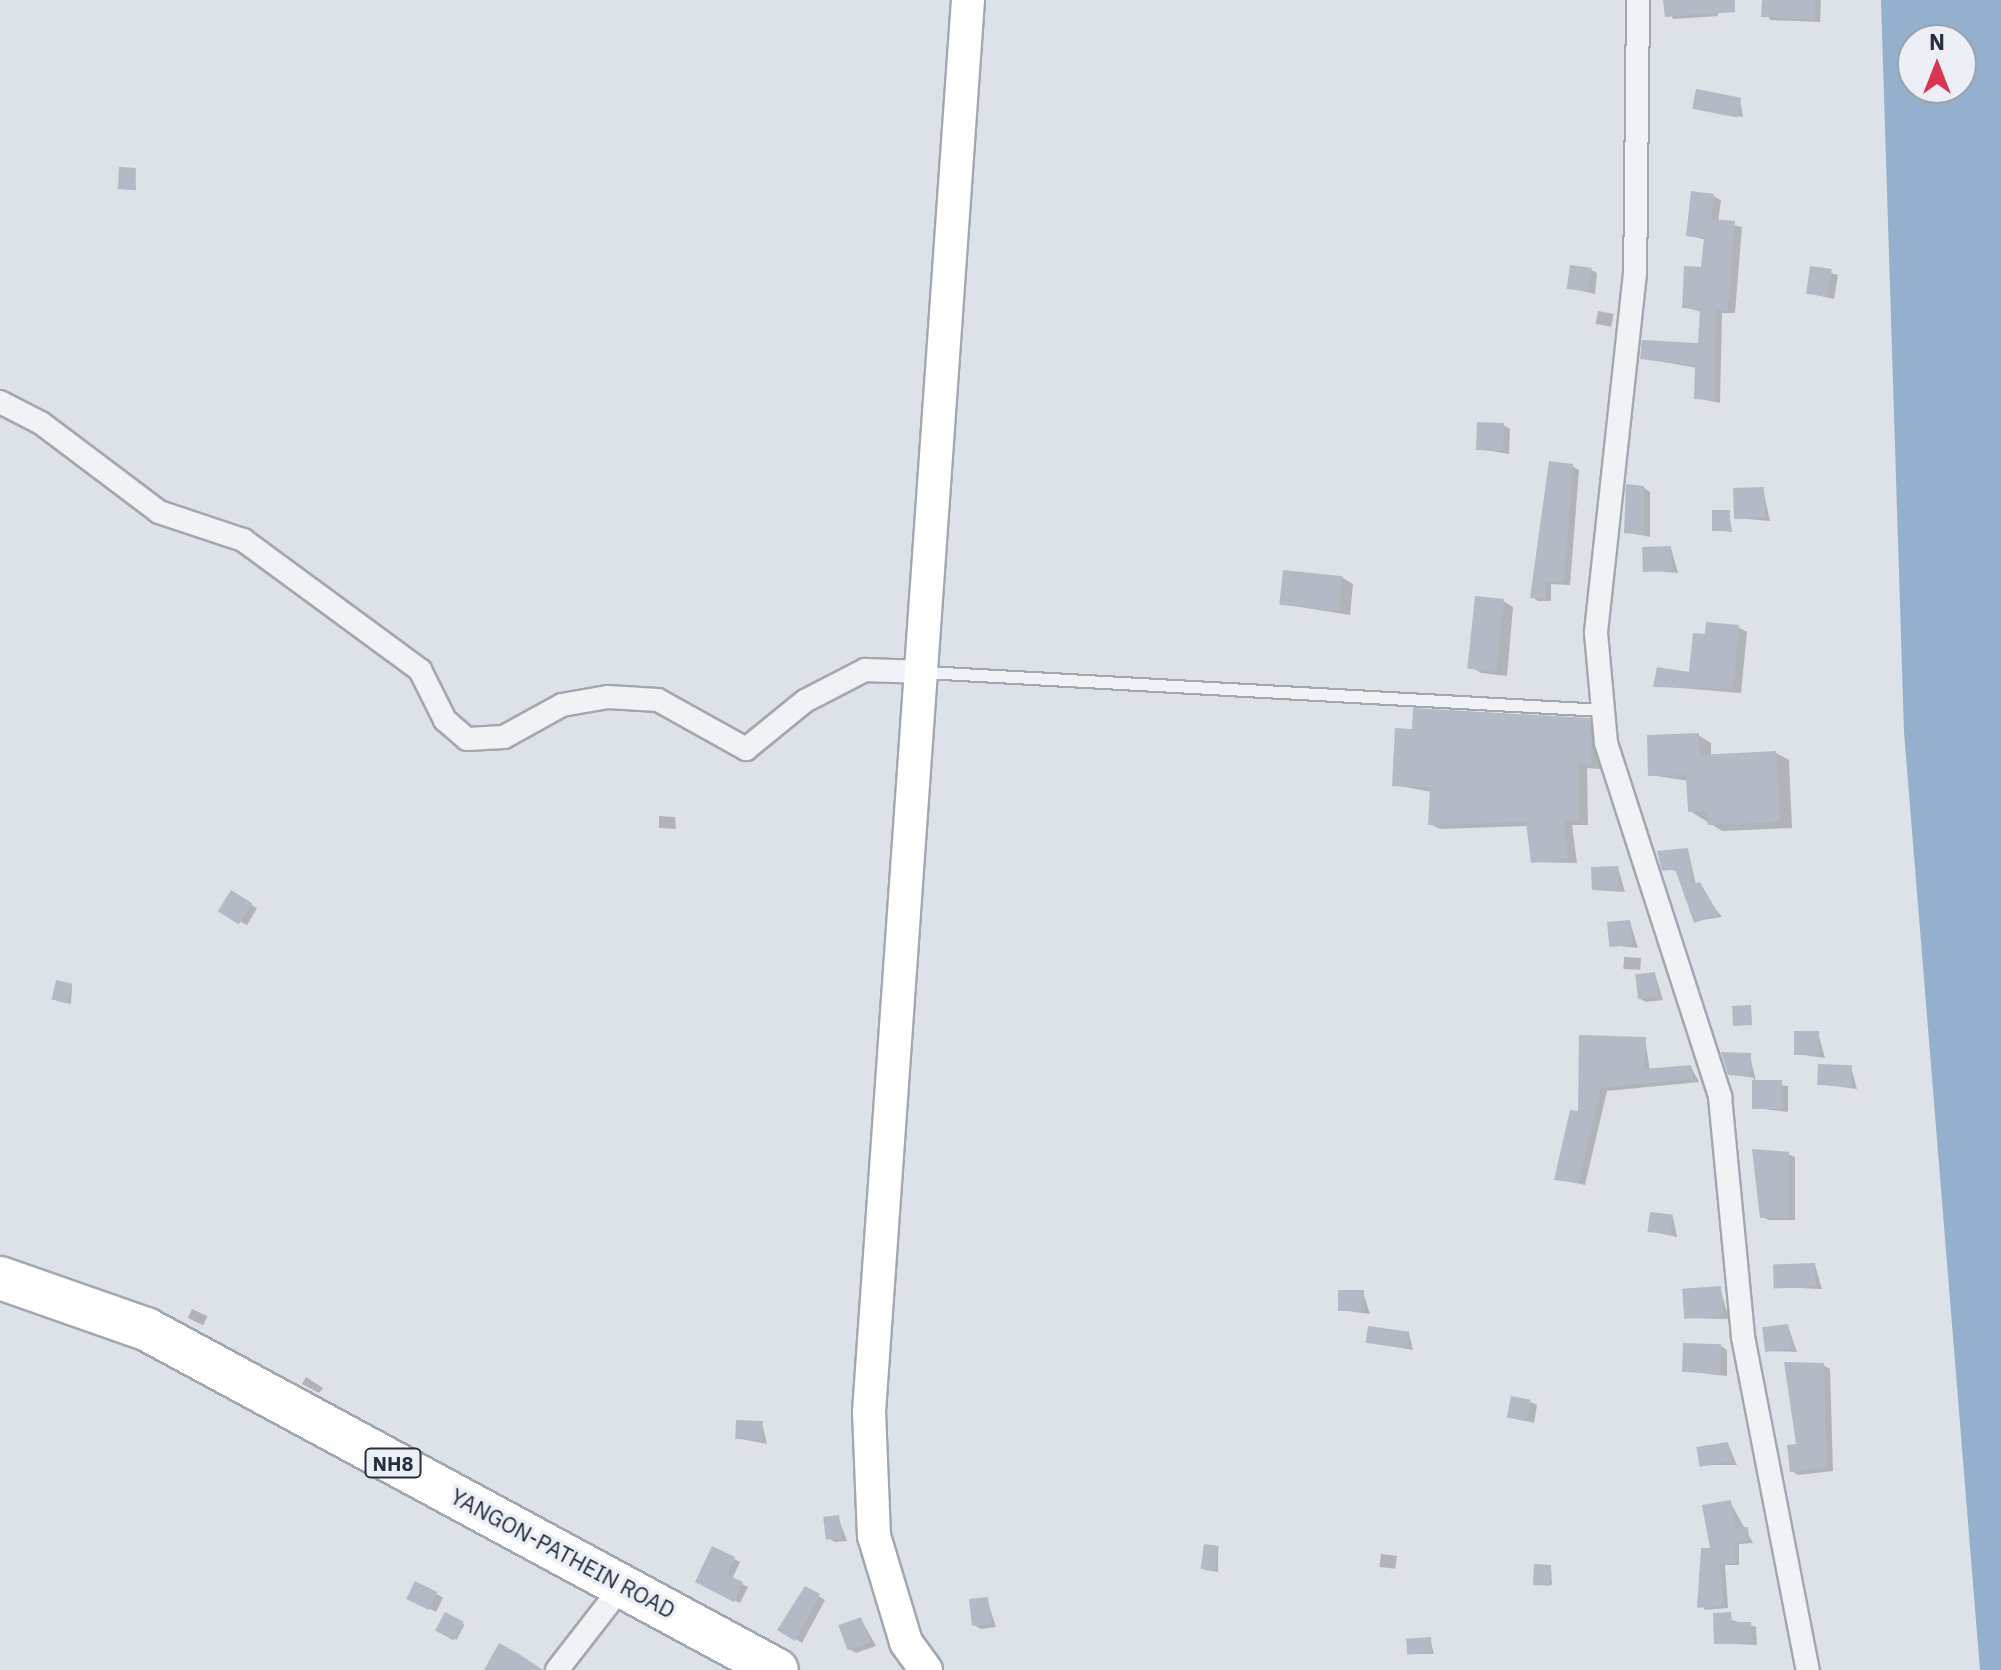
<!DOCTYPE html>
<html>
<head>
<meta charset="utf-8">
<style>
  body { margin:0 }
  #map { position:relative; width:2001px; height:1670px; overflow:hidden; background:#dde1e8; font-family:"IBM Plex Sans",sans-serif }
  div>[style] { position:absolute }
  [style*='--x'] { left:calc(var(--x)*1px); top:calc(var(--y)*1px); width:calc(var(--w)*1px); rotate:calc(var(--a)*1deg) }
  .water>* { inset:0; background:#94b0cc }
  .shadow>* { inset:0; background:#0003; transform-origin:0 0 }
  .building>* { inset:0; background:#b3bac5; transform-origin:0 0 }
  .roads { filter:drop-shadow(2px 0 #a2a8b2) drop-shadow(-2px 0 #a2a8b2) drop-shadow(0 2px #a2a8b2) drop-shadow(0 -2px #a2a8b2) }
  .lane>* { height:11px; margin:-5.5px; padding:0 5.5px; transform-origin:5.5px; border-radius:5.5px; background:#f0f2f6 }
  .street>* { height:22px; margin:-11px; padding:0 11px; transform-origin:11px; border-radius:11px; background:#f0f2f6 }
  .secondary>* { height:32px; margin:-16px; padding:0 16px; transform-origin:16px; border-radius:16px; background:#fff }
  .highway>* { height:42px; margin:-21px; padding:0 21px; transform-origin:21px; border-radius:21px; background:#fff }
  span { translate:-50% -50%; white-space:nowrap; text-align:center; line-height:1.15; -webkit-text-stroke:7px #ecf0f6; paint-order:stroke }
  .shield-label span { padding:2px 6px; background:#ecf0f6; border:2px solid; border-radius:6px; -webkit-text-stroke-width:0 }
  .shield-label { font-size:20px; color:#252f40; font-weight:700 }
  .street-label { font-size:22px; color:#252f40 }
  .north { position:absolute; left:1897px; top:24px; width:80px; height:80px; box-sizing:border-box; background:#ecf0f6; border:2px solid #9ca3ad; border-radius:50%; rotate:0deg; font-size:22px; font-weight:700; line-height:32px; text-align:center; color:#252f40 }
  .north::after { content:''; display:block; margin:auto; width:28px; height:36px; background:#d93550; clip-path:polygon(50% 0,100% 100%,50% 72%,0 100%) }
</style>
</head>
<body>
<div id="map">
  <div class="water">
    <div style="clip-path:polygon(evenodd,1881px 0,2001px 0,2001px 1670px,1980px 1670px,1904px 732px,1881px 0,1913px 40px,1961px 40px,1961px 88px,1913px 88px,1913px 40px)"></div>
  </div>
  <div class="shadow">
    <div style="clip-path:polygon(1665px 0,1717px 0,1718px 16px,1673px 19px)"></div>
    <div style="clip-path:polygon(1764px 0,1821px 0,1820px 22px,1770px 20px)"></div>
    <div style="clip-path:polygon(1740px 100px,1743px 117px,1695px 108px)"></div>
    <div style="clip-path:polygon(135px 170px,136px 190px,121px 189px)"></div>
    <div style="clip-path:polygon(1713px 196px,1721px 200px,1718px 222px,1742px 227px,1735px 313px,1722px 313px,1720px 403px,1696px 398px,1697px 368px,1642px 358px,1700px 345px,1702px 312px,1684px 307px,1703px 269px,1706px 240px,1688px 235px)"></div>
    <div style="clip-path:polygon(1811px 268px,1838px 275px,1834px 299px,1808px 293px)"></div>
    <div style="clip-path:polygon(1591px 270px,1597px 273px,1595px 294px,1569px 288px)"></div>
    <div style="left:1598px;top:311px;width:16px;height:13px;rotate:11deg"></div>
    <div style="clip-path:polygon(1503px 425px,1510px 429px,1509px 454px,1478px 449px)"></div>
    <div style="clip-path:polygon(1572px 466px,1579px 470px,1570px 585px,1551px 584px,1551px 601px,1538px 601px,1532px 597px)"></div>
    <div style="clip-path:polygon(1644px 488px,1650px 492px,1650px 537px,1626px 532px)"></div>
    <div style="clip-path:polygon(1763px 489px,1770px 521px,1736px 518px)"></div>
    <div style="clip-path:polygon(1729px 512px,1732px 532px,1715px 530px)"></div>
    <div style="clip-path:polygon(1671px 548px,1678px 573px,1645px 570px)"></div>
    <div style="clip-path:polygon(1343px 578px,1353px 584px,1350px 615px,1281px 604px)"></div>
    <div style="clip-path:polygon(1503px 601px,1513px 607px,1507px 676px,1481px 673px,1471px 667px)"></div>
    <div style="clip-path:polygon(1738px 627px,1747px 632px,1741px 693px,1656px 686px,1691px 674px,1706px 636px)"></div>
    <div style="clip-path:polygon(1589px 720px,1599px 725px,1600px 769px,1587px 768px,1588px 825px,1572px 825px,1577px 863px,1533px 862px,1529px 826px,1440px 829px,1430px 824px,1432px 792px,1394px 785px)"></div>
    <div style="clip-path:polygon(1698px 735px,1711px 743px,1711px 756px,1776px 753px,1789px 760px,1792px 828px,1722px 831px,1690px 811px,1689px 781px,1650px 775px)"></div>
    <div style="clip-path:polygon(659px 816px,675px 817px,676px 829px,659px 828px)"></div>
    <div style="clip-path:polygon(1688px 850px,1696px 885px,1722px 917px,1696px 921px,1678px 871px,1664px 869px)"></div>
    <div style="clip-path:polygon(1618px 868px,1625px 892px,1594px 890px)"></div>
    <div style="left:231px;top:893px;width:30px;height:20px;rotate:30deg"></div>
    <div style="clip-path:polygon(1630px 922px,1638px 948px,1611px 945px)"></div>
    <div style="left:1624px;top:957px;width:17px;height:12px;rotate:3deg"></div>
    <div style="clip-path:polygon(1655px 974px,1663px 1000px,1646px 1002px,1639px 998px)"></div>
    <div style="clip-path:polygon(72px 986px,71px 1004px,57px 1001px)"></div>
    <div style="clip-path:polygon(1818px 1033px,1825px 1058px,1796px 1054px)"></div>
    <div style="clip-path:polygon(1581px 1037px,1645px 1039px,1650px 1071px,1691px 1067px,1699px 1082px,1607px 1091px,1585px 1185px,1556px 1179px,1580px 1113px)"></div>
    <div style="clip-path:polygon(1750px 1055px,1756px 1082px,1788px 1086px,1788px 1112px,1754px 1108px,1754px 1078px,1729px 1074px)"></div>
    <div style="clip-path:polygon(1851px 1067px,1857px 1089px,1819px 1084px)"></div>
    <div style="clip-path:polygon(1788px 1154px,1795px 1157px,1795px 1220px,1769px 1220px,1762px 1217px)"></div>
    <div style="clip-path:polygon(1673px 1217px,1677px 1237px,1650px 1231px)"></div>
    <div style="clip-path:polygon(1815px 1265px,1822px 1289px,1776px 1287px)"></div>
    <div style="clip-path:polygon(1720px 1288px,1729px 1319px,1687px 1318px)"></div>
    <div style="clip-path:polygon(1363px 1292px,1370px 1314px,1340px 1310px)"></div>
    <div style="left:192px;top:1309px;width:17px;height:10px;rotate:25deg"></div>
    <div style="clip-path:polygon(1788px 1326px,1797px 1352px,1767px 1351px)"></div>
    <div style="clip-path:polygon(1409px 1334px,1413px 1350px,1368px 1342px)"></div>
    <div style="clip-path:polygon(1721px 1346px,1727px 1350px,1727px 1376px,1684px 1371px)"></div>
    <div style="clip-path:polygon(1823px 1365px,1830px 1369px,1833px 1471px,1798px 1475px,1792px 1471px)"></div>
    <div style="clip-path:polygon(306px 1377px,323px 1388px,319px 1393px,302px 1384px)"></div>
    <div style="clip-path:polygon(1531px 1402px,1537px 1405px,1534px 1423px,1510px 1417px)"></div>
    <div style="clip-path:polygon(762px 1423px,767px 1444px,737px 1438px)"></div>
    <div style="clip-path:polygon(1728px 1444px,1737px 1465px,1700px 1465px)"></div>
    <div style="clip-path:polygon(1730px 1502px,1753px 1543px,1739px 1544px,1739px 1565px,1725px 1565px,1728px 1608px,1704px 1610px)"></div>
    <div style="clip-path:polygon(838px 1517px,847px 1541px,835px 1542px,828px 1538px)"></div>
    <div style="clip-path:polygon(1218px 1548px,1218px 1572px,1205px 1570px)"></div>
    <div style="left:1381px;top:1554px;width:16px;height:13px;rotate:7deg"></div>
    <div style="clip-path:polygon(734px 1559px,740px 1562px,732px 1579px,748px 1587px,740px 1603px,697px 1581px)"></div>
    <div style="clip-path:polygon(1551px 1567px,1552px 1585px,1538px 1585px)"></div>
    <div style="clip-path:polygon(806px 1589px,825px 1600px,802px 1643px,780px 1629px)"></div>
    <div style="clip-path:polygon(437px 1594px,443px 1598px,436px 1612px,416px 1602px)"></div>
    <div style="clip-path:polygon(987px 1599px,996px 1627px,981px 1629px,974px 1625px)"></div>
    <div style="left:446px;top:1615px;width:21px;height:17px;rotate:28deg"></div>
    <div style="clip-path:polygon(1715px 1615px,1756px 1627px,1757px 1645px,1715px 1643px)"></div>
    <div style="clip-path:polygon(861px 1619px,876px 1646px,856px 1653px,849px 1649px)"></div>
    <div style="clip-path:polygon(1430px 1639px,1434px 1654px,1410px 1654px)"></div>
  </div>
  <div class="building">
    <div style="clip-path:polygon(1663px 0,1735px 0,1735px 12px,1665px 17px)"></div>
    <div style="clip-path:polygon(1762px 0,1815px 0,1814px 20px,1761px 17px)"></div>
    <div style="left:1696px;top:89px;width:46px;height:20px;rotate:11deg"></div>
    <div style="left:119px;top:167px;width:17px;height:22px;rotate:3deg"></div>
    <div style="clip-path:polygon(1691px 191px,1714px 194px,1711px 219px,1735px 221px,1728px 311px,1716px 310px,1714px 400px,1694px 399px,1695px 366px,1640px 359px,1642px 340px,1698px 343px,1700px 309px,1682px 308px,1684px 266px,1701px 267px,1704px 238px,1686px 236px)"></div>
    <div style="left:1570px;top:265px;width:22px;height:24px;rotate:8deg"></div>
    <div style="left:1810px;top:266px;width:22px;height:28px;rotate:8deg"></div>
    <div style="left:1477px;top:422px;width:27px;height:28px;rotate:2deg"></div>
    <div style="clip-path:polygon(1549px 461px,1573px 464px,1564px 583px,1545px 582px,1546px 598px,1530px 598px)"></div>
    <div style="clip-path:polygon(1626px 484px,1644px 486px,1644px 535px,1624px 533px)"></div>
    <div style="left:1764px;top:487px;width:31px;height:31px;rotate:88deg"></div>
    <div style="left:1712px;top:510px;width:18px;height:21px"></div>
    <div style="left:1671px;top:546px;width:25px;height:29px;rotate:88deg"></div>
    <div style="left:1283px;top:570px;width:60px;height:35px;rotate:6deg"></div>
    <div style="left:1475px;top:596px;width:29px;height:73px;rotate:6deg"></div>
    <div style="clip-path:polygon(1706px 622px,1739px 625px,1733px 689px,1653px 687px,1657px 667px,1689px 672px,1693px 633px,1705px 634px)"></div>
    <div style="clip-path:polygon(1413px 708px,1590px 718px,1591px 765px,1578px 764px,1579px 821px,1564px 821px,1568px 859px,1531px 863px,1526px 822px,1428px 825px,1430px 788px,1392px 786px,1395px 728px,1412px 729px)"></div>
    <div style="clip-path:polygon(1699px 733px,1699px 755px,1776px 751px,1780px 822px,1708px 825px,1707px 812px,1688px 812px,1686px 775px,1648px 776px,1647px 735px)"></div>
    <div style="clip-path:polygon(1688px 848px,1692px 884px,1700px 882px,1719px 915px,1694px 923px,1675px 869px,1662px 871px,1657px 851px)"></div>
    <div style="left:1618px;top:866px;width:23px;height:27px;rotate:88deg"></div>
    <div style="left:231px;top:890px;width:25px;height:25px;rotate:32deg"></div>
    <div style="left:1630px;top:920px;width:25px;height:23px;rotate:85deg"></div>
    <div style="left:1655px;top:972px;width:25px;height:20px;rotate:83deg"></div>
    <div style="left:56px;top:980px;width:17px;height:20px;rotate:13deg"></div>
    <div style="left:1751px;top:1005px;width:20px;height:19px;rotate:87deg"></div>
    <div style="left:1794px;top:1031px;width:25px;height:24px"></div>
    <div style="clip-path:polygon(1579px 1035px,1646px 1037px,1644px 1069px,1691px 1065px,1693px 1079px,1601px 1088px,1578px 1183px,1554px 1180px,1570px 1110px,1578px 1111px)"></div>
    <div style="clip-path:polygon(1721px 1052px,1751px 1053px,1750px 1076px,1728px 1075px)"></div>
    <div style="left:1818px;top:1064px;width:34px;height:21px;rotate:2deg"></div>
    <div style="left:1752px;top:1080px;width:30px;height:29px"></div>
    <div style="clip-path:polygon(1752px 1149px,1789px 1152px,1789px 1218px,1760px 1218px)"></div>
    <div style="left:1650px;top:1212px;width:23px;height:20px;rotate:7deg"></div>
    <div style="left:1815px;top:1263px;width:24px;height:42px;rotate:88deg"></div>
    <div style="left:1721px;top:1286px;width:30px;height:39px;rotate:86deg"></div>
    <div style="left:1338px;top:1290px;width:26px;height:21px"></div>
    <div style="left:1788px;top:1324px;width:25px;height:26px;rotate:83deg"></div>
    <div style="left:1368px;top:1326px;width:42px;height:17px;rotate:8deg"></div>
    <div style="left:1683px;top:1343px;width:38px;height:29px;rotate:2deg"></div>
    <div style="clip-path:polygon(1784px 1362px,1824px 1363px,1827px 1468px,1790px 1472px,1787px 1445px,1796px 1444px)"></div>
    <div style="left:1511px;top:1396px;width:20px;height:22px;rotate:11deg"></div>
    <div style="left:736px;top:1420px;width:27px;height:19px;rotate:2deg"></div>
    <div style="left:1728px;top:1442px;width:20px;height:32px;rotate:81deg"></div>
    <div style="clip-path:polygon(1731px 1500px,1736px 1528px,1748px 1527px,1749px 1541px,1734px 1543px,1735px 1564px,1720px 1564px,1724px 1606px,1697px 1608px,1701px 1548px,1710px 1548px,1702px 1505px)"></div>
    <div style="left:839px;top:1515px;width:23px;height:16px;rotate:83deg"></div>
    <div style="left:1204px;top:1544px;width:15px;height:25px;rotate:8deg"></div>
    <div style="clip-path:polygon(712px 1546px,735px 1557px,727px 1575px,743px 1582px,734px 1602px,695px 1582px)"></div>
    <div style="left:1534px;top:1564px;width:17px;height:21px;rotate:3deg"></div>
    <div style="left:415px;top:1581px;width:25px;height:20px;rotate:26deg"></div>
    <div style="clip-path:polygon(805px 1586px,820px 1594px,795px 1641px,777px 1630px)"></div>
    <div style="left:988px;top:1597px;width:27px;height:19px;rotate:84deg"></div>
    <div style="left:445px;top:1612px;width:21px;height:21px;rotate:28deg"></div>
    <div style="clip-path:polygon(1731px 1612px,1732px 1622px,1751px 1622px,1752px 1643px,1714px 1644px,1713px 1613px)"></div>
    <div style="left:861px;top:1617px;width:27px;height:24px;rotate:70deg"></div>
    <div style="left:1431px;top:1637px;width:16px;height:25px;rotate:86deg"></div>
    <div style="clip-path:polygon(499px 1643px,519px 1654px,543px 1670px,484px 1670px)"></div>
  </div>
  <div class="roads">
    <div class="lane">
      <div style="--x:925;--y:672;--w:679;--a:3.21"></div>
    </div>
    <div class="street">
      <div style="--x:1638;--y:0;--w:273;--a:90.6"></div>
      <div style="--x:1635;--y:273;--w:362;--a:96.2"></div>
      <div style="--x:1596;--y:633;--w:110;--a:84.8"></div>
      <div style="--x:1606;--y:743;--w:372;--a:72.1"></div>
      <div style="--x:1720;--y:1097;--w:241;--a:84.5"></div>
      <div style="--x:1743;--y:1337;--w:339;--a:79"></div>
      <div style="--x:0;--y:402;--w:46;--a:27.1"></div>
      <div style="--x:41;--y:423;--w:148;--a:37"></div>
      <div style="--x:159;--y:512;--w:89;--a:18.4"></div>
      <div style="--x:243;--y:540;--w:220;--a:36.3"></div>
      <div style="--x:420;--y:670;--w:56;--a:63.4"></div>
      <div style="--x:445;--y:720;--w:29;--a:41"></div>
      <div style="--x:467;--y:739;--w:37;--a:-3"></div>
      <div style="--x:504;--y:737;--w:66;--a:-28.9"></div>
      <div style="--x:562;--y:705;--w:47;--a:-9.9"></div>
      <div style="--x:608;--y:697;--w:50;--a:3.4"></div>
      <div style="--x:658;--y:700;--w:101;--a:29.1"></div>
      <div style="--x:746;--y:749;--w:76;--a:-39.1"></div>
      <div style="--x:805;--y:701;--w:68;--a:-27.3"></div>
      <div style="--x:865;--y:670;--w:58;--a:2"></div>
      <div style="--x:557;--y:1670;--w:109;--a:-52.1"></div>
    </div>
    <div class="secondary">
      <div style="--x:926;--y:1670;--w:34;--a:-126"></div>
      <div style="--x:906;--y:1642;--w:111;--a:-106.8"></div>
      <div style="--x:874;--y:1536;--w:124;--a:-92.3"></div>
      <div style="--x:869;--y:1412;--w:1415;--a:-85.99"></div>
    </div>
    <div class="highway">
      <div style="--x:0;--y:1278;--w:155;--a:19.3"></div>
      <div style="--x:146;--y:1329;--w:717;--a:28.39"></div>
    </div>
  </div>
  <div class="shield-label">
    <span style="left:393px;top:1463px">NH8</span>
  </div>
  <div class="street-label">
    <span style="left:563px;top:1553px;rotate:28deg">YANGON-PATHEIN ROAD</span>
  </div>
  <div class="north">N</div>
</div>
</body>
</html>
